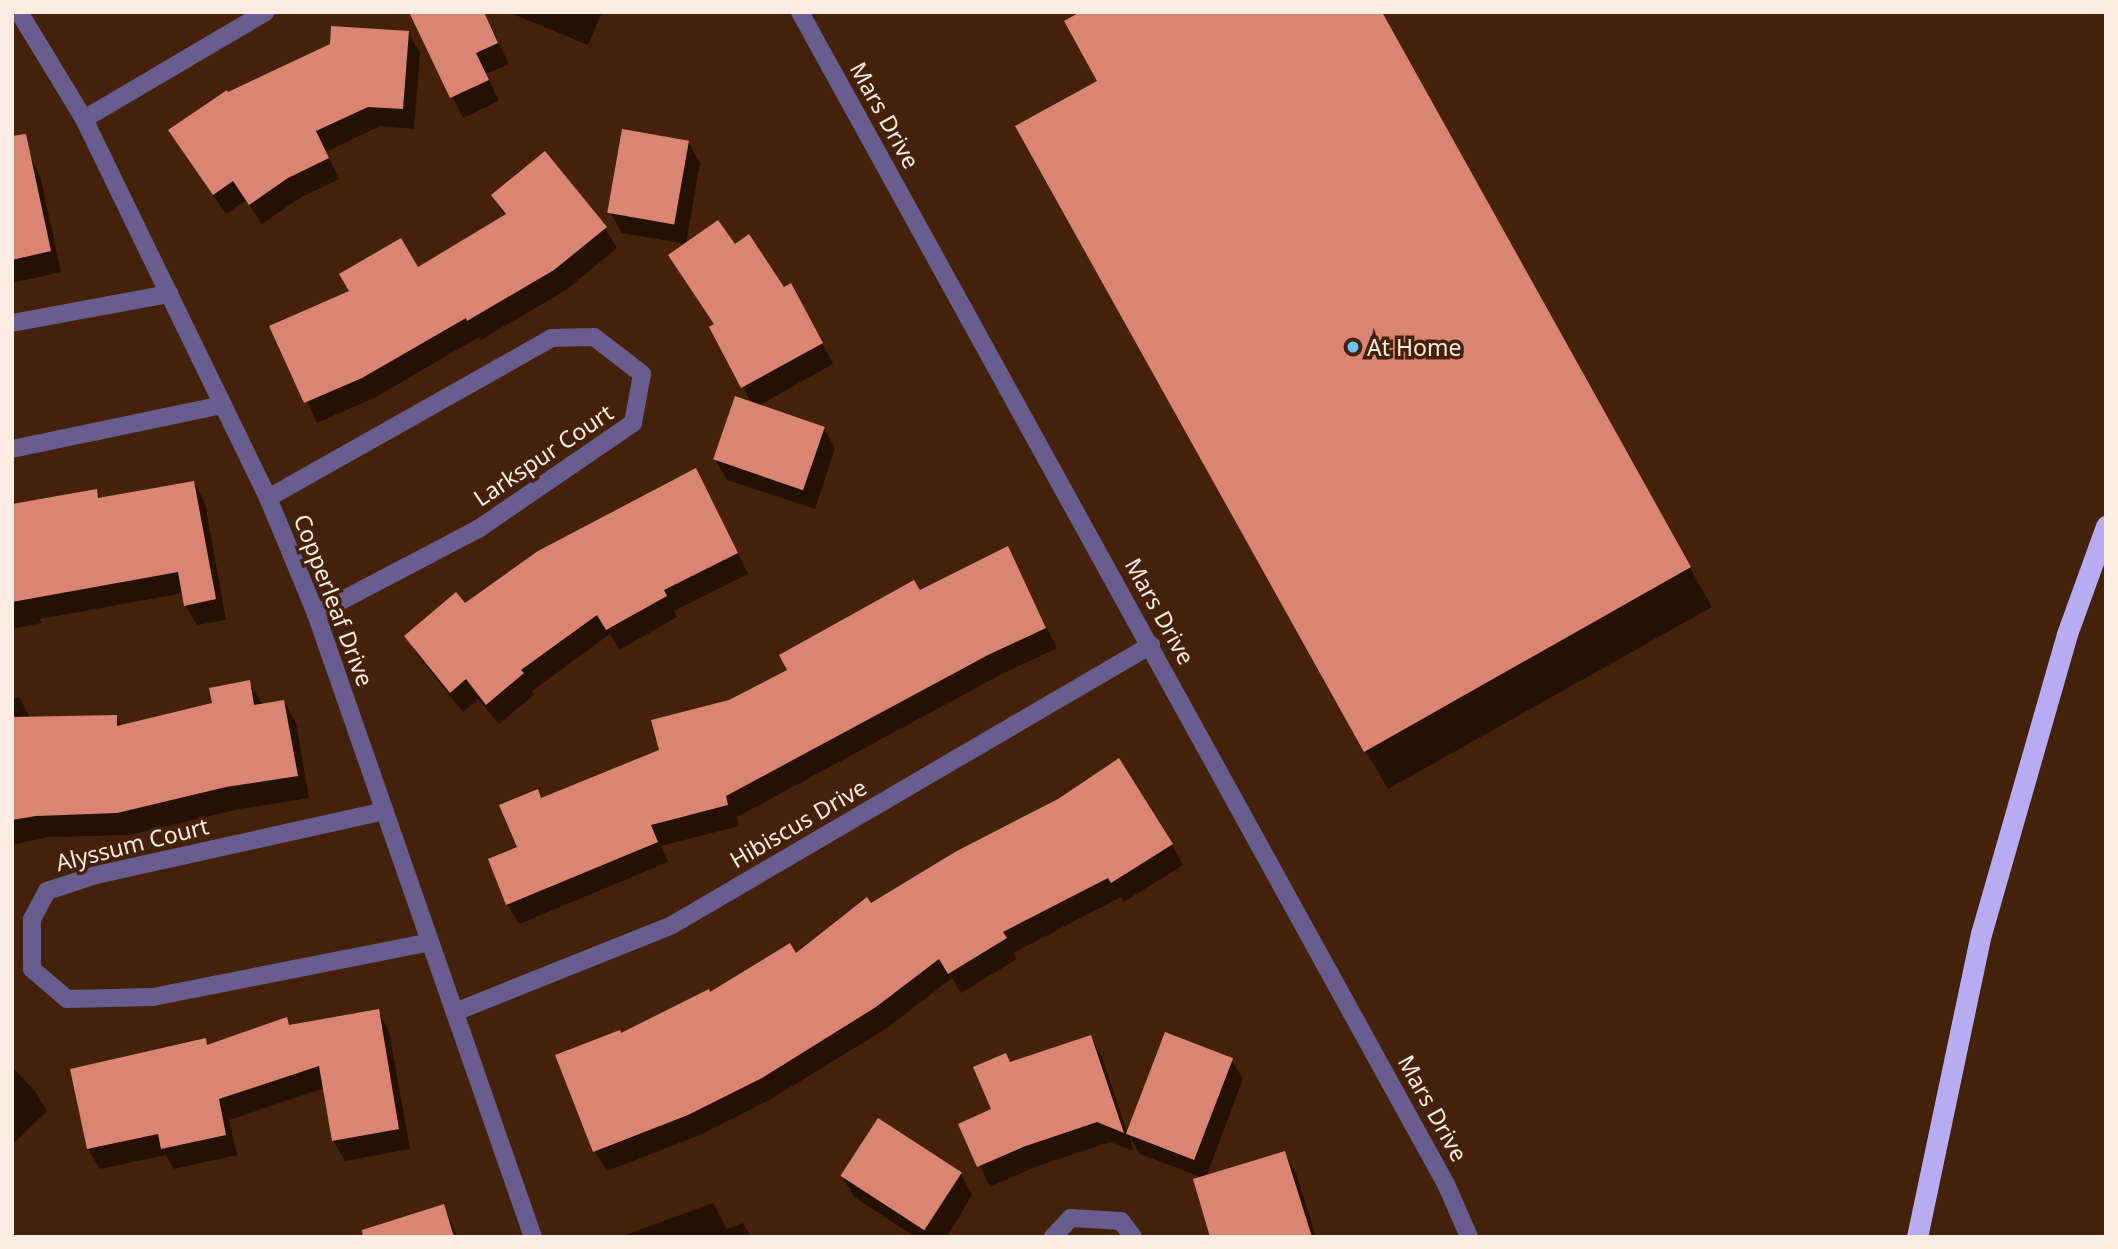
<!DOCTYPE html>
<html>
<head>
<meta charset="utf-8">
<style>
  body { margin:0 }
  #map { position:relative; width:2118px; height:1249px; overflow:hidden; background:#442108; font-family:"Noto Sans",sans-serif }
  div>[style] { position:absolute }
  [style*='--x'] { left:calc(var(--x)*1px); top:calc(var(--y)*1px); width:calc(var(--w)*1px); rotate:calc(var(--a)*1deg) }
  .shadow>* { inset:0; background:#0007 }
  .building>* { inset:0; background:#da8574; transform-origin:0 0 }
  .minor>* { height:18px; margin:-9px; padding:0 9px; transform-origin:9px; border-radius:9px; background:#675d8e }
  .tertiary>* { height:18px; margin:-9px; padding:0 9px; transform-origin:9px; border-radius:9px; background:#675d8e }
  .motorway>* { height:21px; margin:-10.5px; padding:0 10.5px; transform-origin:10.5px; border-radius:10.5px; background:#b7abf3 }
  .dots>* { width:19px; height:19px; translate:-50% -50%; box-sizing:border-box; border:4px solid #442108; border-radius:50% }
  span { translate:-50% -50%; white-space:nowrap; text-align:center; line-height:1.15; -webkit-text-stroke:7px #442108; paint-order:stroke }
  .street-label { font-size:23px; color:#fcece3 }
  .poi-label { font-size:23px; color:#fcece3 }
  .left { translate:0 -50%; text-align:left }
  .frame { position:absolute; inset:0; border:14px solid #fcece3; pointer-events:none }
</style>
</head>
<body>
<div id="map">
  <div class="shadow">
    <div style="clip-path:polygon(410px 12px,484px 12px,509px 64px,486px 74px,499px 101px,463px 118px)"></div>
    <div style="clip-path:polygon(508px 12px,602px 12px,588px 45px)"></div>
    <div style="clip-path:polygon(1381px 12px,1712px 607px,1388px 789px,1366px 751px)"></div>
    <div style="clip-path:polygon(408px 32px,420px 53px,414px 129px,380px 126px,326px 152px,339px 179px,300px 198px,262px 224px,246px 200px,226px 214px,171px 131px)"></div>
    <div style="clip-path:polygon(688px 142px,700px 163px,686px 244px,622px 233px,610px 212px)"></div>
    <div style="clip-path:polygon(28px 154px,40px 175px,61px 272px,12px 283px,12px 158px)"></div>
    <div style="clip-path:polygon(493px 195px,605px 228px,617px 248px,566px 290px,481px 340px,479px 337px,374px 398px,317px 423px,272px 327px,418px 269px,505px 217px)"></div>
    <div style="clip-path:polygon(734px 246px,802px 305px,833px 364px,758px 406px,824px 428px,835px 448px,815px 509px,727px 480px,715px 459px,752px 404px,711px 328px,715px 326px)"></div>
    <div style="clip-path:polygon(194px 482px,205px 503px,226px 620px,197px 625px,185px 605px,183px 593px,40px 619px,41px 623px,12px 629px,12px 508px,96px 491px,101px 500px)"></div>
    <div style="clip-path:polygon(707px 490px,748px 574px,674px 611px,677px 617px,619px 650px,610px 634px,532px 691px,534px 695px,499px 724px,478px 699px,463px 712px,418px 656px,406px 636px)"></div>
    <div style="clip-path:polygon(1007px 549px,1057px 648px,1000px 675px,737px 817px,739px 826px,661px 846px,668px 862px,519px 924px,507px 904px,519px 848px,542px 799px,661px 751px,730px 702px,789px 671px,919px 592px)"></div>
    <div style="clip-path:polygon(249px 682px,262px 704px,284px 701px,296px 723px,309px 798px,239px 809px,130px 835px,49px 837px,12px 845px,12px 699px,19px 697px,31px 719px,116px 716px,122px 727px,214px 704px)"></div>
    <div style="clip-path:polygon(1172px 844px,1183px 865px,1124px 902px,1121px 897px,1013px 953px,1017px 959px,961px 993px,952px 978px,887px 1028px,773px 1098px,700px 1135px,607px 1171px,595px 1151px,558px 1056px,620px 1035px,795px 956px,871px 905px)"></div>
    <div style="clip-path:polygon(378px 1011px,389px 1031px,410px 1149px,345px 1161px,333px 1140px,324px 1088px,229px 1120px,237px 1155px,174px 1169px,166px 1155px,100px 1169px,88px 1149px,72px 1071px,205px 1040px,208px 1046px,286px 1019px,290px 1026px)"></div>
    <div style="clip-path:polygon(1166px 1034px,1231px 1059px,1243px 1079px,1206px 1177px,1284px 1153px,1296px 1173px,1316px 1237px,1211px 1237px,1203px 1178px,1140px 1154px,1130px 1137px,1133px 1151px,1110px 1142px,1035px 1167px,990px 1187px,961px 1125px,993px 1110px,1010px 1063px,1090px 1037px,1102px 1057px,1128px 1135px)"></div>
    <div style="clip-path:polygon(12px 1067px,35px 1091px,47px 1111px,12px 1145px)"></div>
    <div style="clip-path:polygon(961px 1174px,972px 1195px,947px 1237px,915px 1237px,854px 1197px,842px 1176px)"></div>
    <div style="clip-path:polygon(713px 1203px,727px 1229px,743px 1223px,751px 1237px,620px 1237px)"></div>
    <div style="clip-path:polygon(443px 1206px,458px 1237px,375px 1237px)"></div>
  </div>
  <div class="building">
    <div style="clip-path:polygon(409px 12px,484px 12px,498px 43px,476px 53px,489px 80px,450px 98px)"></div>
    <div style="clip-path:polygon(1080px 12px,1382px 12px,1691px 567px,1364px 752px,1015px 126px,1097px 81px,1064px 21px)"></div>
    <div style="clip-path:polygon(331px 26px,409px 31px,403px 109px,368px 107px,316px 131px,329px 158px,288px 178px,249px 205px,233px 181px,213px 195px,168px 130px,227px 90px,228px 92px,330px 44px)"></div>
    <div style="left:622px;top:129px;width:68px;height:85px;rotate:10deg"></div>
    <div style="clip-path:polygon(26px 134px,51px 251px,12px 260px,12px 136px)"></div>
    <div style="clip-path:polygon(545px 151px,607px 227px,554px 270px,467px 321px,466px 318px,362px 378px,304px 403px,269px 326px,349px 291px,339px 274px,401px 238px,418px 267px,506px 214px,491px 195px)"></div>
    <div style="clip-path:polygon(718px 220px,735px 244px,749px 234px,784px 287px,791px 283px,823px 343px,741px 388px,709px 327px,714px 324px,668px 255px)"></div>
    <div style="left:735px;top:396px;width:95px;height:67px;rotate:19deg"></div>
    <div style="clip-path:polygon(696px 468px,738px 553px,664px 590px,667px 596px,606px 630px,597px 615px,521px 670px,524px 673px,486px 705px,466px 679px,450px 693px,404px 636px,456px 592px,465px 603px,538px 551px)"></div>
    <div style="clip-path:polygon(194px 481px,216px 599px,184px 606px,178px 572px,12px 602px,12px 504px,97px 489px,98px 498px)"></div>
    <div style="clip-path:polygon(1008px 546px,1046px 628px,988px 655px,726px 796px,728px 805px,651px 825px,658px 842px,506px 905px,488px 859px,517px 847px,499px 805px,538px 789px,541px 798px,659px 750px,651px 720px,729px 700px,787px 670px,779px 655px,914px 580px,920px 590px)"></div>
    <div style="clip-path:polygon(250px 680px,254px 705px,284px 700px,298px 776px,226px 787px,117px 813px,36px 816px,12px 820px,12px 717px,117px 715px,117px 726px,212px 703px,209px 688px)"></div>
    <div style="clip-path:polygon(1119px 758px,1173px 844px,1111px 883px,1108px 878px,1003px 932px,1007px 938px,948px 974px,939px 959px,876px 1007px,762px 1078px,688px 1115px,593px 1152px,555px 1055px,620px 1030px,621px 1033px,709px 989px,710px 992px,790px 943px,796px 953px,867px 897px,871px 903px,955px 852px,1058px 799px)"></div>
    <div style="clip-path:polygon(379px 1009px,399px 1129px,332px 1141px,319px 1066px,219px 1099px,226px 1135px,161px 1149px,158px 1134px,87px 1149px,70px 1069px,206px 1038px,207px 1045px,287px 1017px,289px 1025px)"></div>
    <div style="left:1165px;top:1032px;width:73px;height:109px;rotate:21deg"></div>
    <div style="clip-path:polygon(1091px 1035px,1124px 1133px,1097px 1122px,1023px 1147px,977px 1167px,958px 1124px,991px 1109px,973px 1067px,1006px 1053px,1010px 1062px)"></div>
    <div style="left:878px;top:1118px;width:100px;height:69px;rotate:33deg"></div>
    <div style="clip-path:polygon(1285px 1151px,1312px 1237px,1210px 1237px,1193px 1179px)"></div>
    <div style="clip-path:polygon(444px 1204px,454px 1237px,363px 1237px,362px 1230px)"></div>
  </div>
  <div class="minor">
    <div style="--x:19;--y:12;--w:125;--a:58.7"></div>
    <div style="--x:84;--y:119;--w:421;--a:64.1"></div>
    <div style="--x:268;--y:498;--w:60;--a:67.3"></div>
    <div style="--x:291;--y:553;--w:66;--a:67.7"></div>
    <div style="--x:316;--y:614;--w:660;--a:70.8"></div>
    <div style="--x:84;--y:119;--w:211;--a:-30.5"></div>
    <div style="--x:12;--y:323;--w:160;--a:-10.5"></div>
    <div style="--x:12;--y:449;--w:215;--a:-11.8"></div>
    <div style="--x:268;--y:498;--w:326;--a:-29.4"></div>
    <div style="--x:552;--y:338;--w:42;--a:-1.4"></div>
    <div style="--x:594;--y:337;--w:61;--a:37.6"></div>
    <div style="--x:642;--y:374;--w:50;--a:100.4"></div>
    <div style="--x:633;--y:423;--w:188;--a:145.6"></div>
    <div style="--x:478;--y:529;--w:183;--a:152.3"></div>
    <div style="--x:385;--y:811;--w:296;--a:167.5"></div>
    <div style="--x:96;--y:875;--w:52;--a:161.9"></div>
    <div style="--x:47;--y:891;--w:32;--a:118"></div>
    <div style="--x:32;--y:919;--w:50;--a:90"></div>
    <div style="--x:32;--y:969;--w:46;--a:40.6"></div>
    <div style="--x:67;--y:999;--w:86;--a:-1.3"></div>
    <div style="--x:153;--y:997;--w:282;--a:-11.2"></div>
    <div style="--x:455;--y:1012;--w:234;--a:-21.8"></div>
    <div style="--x:672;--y:925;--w:555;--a:-30.31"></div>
    <div style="--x:1053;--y:1237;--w:26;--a:-47"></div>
    <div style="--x:1071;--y:1218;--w:50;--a:3.4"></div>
    <div style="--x:1121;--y:1221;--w:20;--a:53"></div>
  </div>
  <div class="tertiary">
    <div style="--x:800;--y:12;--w:1338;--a:61.14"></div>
    <div style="--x:1446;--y:1184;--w:58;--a:66.5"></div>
  </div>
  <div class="motorway">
    <div style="--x:1917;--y:1237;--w:310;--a:-78.1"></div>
    <div style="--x:1981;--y:934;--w:312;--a:-74"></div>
    <div style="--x:2067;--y:634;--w:115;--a:-70.1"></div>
  </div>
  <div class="dots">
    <div style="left:1353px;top:347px;background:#69c4f1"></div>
  </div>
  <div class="street-label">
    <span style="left:885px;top:115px;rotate:61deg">Mars Drive</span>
    <span style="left:543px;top:455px;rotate:-34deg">Larkspur Court</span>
    <span style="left:334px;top:600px;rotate:69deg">Copperleaf Drive</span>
    <span style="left:1160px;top:611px;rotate:61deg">Mars Drive</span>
    <span style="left:798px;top:823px;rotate:-30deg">Hibiscus Drive</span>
    <span style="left:132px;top:844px;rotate:-14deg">Alyssum Court</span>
    <span style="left:1433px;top:1108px;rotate:61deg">Mars Drive</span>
  </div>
  <div class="poi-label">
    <span class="left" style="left:1367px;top:347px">At Home</span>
  </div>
  <div class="frame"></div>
</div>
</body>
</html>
